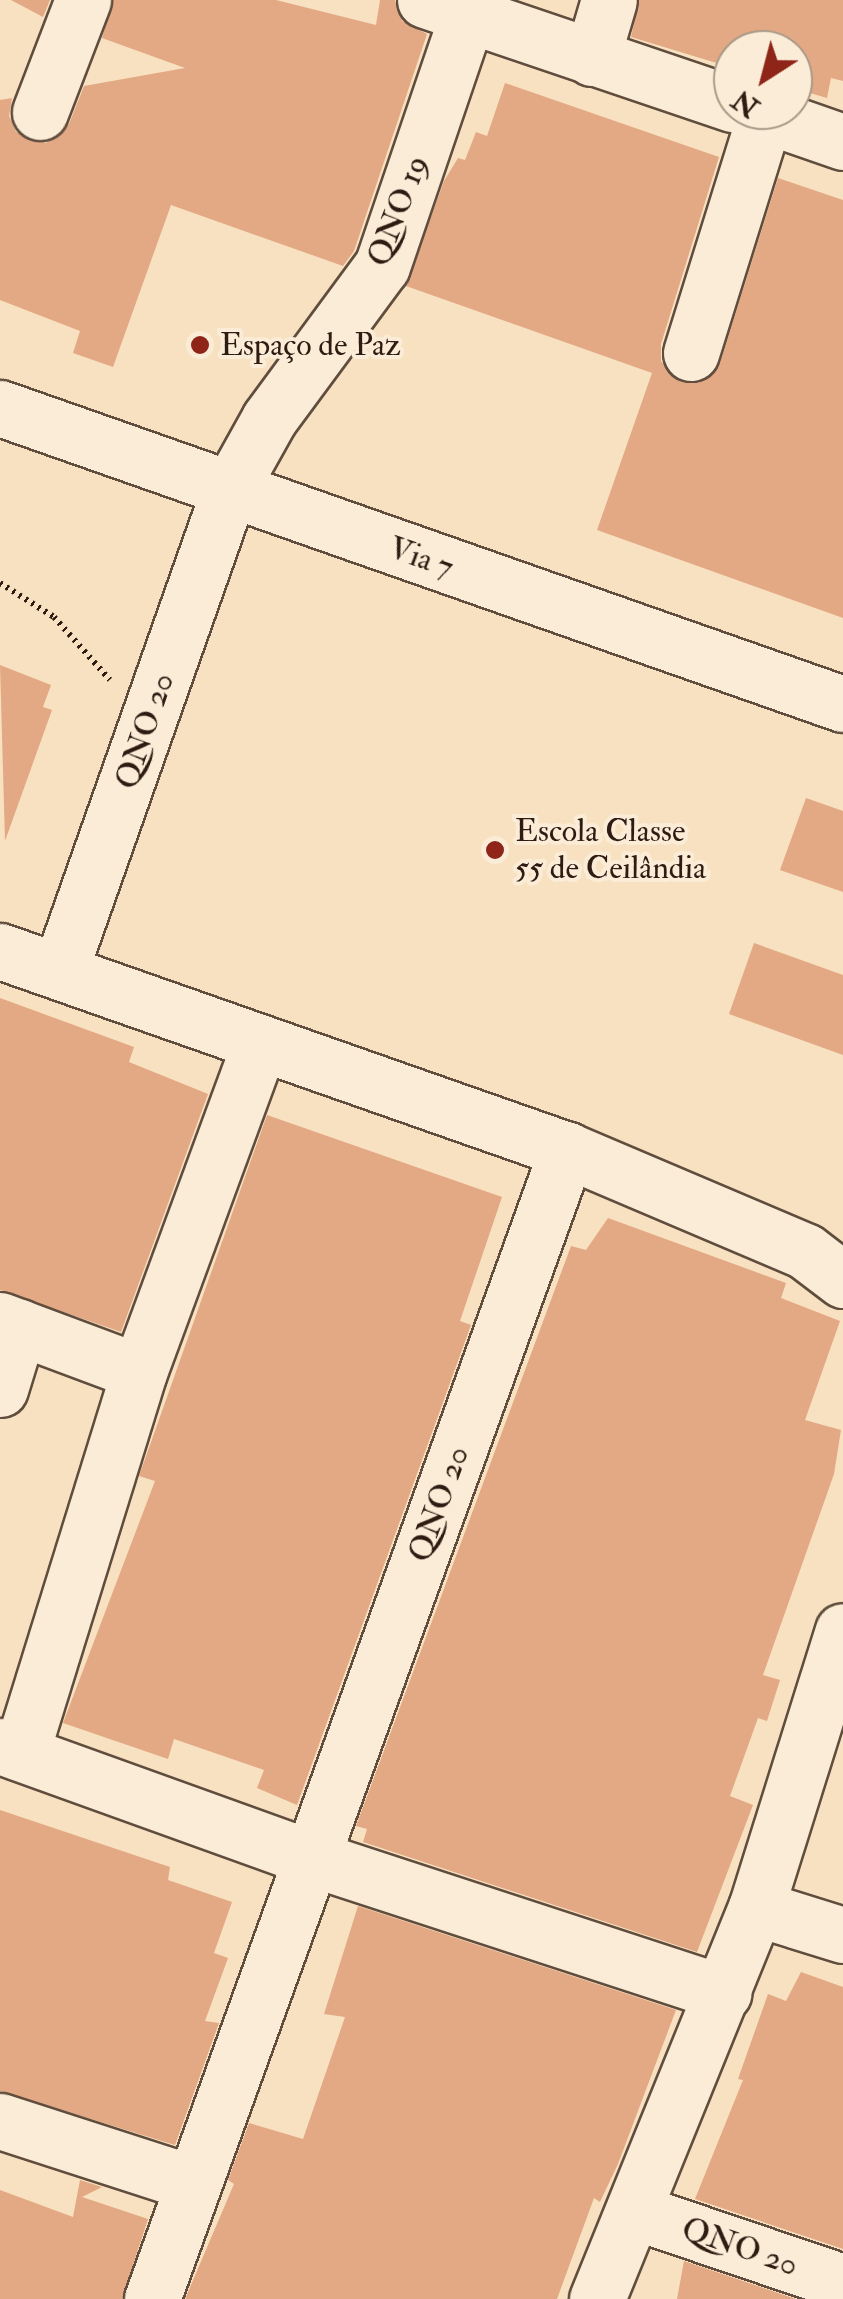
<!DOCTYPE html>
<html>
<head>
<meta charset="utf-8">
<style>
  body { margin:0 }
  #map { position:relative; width:843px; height:2299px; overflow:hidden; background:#f8e1c0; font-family:"IM FELL Double Pica",serif }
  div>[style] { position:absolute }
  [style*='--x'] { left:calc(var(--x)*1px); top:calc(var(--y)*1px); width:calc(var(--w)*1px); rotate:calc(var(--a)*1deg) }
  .building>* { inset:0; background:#e3a884 }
  .path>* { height:6px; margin-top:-3px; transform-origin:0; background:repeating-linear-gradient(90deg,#2e1c13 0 2.5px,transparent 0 7.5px) }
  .roads { filter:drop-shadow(2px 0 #604d3e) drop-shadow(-2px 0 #604d3e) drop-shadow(0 2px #604d3e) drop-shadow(0 -2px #604d3e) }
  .minor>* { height:55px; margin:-27.5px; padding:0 27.5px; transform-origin:27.5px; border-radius:27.5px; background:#faecd6 }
  .secondary>* { height:55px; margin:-27.5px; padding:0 27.5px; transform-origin:27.5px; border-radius:27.5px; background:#faecd6 }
  .dots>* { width:28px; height:28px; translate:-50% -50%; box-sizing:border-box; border:5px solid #faecd6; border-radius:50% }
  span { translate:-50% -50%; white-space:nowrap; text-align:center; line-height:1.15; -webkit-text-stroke:8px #faecd6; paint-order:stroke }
  .street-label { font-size:32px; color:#2e1c13 }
  .poi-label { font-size:32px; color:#2e1c13 }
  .left { translate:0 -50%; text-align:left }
  .north { position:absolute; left:713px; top:30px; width:100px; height:100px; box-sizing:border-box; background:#faecd6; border:2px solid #a89988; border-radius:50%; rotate:216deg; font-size:28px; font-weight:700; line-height:40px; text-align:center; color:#2e1c13 }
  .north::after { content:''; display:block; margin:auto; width:35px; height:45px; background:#8f2418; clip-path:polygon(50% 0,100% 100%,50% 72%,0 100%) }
</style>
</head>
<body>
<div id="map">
  <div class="building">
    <div style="clip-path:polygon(11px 0,50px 0,43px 17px)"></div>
    <div style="clip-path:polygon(113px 0,276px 0,376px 25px,380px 0,395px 0,402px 21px,427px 34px,354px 251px,343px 266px,171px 205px,113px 367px,73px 353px,80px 331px,0 300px,0 100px,12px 98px,9px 116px,16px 132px,46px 143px,69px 124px,84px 86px,185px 68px,102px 38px)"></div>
    <div style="clip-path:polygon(639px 0,843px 0,843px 81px,831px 78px,827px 98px,793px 88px,793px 50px,733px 50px,733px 68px,631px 37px)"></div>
    <div style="clip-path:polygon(505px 83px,719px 157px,661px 344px,661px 361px,681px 382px,699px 383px,720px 363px,778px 178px,843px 200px,843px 618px,597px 530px,652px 373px,406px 286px,444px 181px,458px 158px,465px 160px,476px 132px,487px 136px)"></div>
    <div style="clip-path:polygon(0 665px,51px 685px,43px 707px,52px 710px,5px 841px)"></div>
    <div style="clip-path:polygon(806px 798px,843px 811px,843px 892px,780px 870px)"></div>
    <div style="clip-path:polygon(754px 943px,843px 975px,843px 1055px,729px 1014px)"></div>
    <div style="clip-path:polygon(0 998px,134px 1047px,129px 1062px,208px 1094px,121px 1332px,0 1290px)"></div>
    <div style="clip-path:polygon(267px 1115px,502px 1197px,460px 1321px,471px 1325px,297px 1805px,257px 1788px,264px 1770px,174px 1739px,168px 1759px,63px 1723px,155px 1481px,139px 1476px)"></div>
    <div style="clip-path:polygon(608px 1218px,786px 1283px,781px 1298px,840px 1321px,805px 1420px,841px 1430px,834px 1474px,763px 1675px,780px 1680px,767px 1721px,758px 1718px,730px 1796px,753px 1805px,697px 1952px,363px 1842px,367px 1829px,356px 1826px,571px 1246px,586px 1250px)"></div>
    <div style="clip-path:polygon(0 1810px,170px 1867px,168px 1880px,232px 1902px,214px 1953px,228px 1958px,205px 2021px,219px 2023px,175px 2145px,0 2091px)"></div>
    <div style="clip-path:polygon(358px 1906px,676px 2010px,618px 2164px,600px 2202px,594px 2198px,557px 2299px,185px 2299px,234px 2184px,228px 2180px,249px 2123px,303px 2139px,345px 2017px,324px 2014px)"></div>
    <div style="clip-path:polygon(801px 1972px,843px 1987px,843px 2249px,695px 2199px,743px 2080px,738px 2079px,768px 1994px,786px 2001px)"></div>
    <div style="clip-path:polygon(80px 2180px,102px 2187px,82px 2197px,148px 2219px,122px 2299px,0 2299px,0 2190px,73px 2217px)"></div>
    <div style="clip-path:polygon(684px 2261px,796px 2299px,677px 2299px)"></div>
  </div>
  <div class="path">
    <div style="--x:0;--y:583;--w:64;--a:32.2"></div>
    <div style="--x:54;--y:617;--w:84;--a:48.4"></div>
  </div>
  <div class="roads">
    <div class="minor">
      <div style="--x:425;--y:0;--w:325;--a:18.7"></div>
      <div style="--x:592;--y:58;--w:60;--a:-73.7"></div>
      <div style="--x:751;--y:110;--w:97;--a:19.2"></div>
      <div style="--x:40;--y:112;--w:120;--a:-69"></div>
      <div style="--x:691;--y:353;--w:249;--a:-72.7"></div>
      <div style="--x:0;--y:951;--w:601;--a:19.34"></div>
      <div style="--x:567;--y:1150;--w:259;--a:23"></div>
      <div style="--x:805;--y:1251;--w:48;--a:37.3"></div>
      <div style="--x:60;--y:970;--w:508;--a:-70.57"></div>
      <div style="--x:229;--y:491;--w:82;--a:-60.9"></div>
      <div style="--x:269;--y:419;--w:190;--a:-53.6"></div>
      <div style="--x:382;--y:266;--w:266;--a:-71.2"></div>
      <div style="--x:0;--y:1320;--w:148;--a:20.5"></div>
      <div style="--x:0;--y:1389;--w:65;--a:-73"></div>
      <div style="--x:0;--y:1746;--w:331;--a:19.8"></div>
      <div style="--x:311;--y:1858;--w:434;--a:18.1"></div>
      <div style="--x:21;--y:1753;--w:399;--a:-72.8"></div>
      <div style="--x:139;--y:1372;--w:351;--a:-69.8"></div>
      <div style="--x:756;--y:1908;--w:91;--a:17.2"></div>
      <div style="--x:0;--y:2121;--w:202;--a:17.9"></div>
      <div style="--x:636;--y:2212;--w:219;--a:18.7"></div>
      <div style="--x:152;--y:2299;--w:1222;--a:-70.14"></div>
      <div style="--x:597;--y:2299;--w:422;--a:-67.9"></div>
      <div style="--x:756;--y:1908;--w:290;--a:-72.6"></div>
    </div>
    <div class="secondary">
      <div style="--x:0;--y:408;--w:893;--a:19.35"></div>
    </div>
  </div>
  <div class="dots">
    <div style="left:200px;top:345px;background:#8f2418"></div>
    <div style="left:495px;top:850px;background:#8f2418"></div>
  </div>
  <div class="street-label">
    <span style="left:398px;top:211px;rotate:-69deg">QNO 19</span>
    <span style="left:421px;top:558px;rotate:19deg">Via 7</span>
    <span style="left:145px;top:731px;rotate:-71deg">QNO 20</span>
    <span style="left:439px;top:1504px;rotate:-70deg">QNO 20</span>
    <span style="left:740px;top:2247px;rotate:19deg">QNO 20</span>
  </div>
  <div class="poi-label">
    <span class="left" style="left:220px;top:345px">Espaço de Paz</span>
    <span class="left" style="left:515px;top:850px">Escola Classe<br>55 de Ceilândia</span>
  </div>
  <div class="north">N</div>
</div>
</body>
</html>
